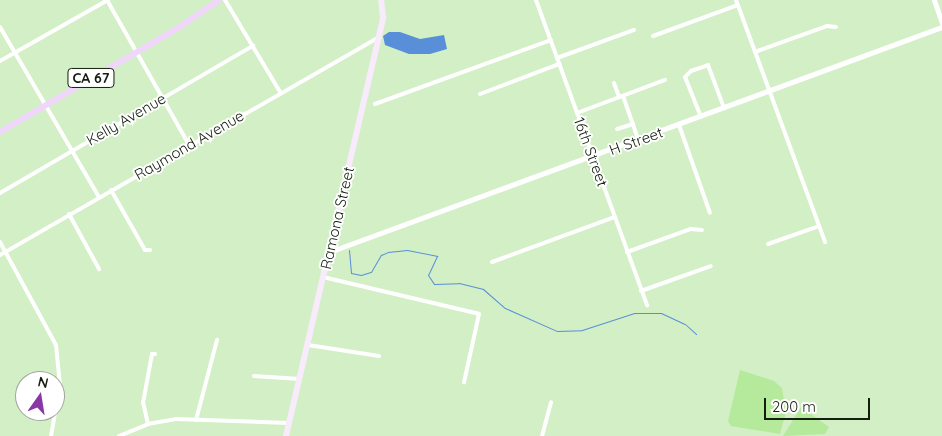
<!DOCTYPE html>
<html>
<head>
<meta charset="utf-8">
<style>
  body { margin:0 }
  #map { position:relative; width:942px; height:436px; overflow:hidden; background:#d3efc6; font-family:Quicksand,sans-serif }
  div>[style] { position:absolute }
  [style*='--x'] { left:calc(var(--x)*1px); top:calc(var(--y)*1px); width:calc(var(--w)*1px); rotate:calc(var(--a)*1deg) }
  .green>* { inset:0; background:#b5ea9c }
  .water>* { inset:0; background:#588fd8 }
  .stream>* { height:1px; margin:-0.5px; padding:0 0.5px; transform-origin:0.5px; border-radius:0.5px; background:#588fd8 }
  .minor>* { height:4px; margin:-2px; padding:0 2px; transform-origin:2px; border-radius:2px; background:#fff }
  .tertiary>* { height:5px; margin:-2.5px; padding:0 2.5px; transform-origin:2.5px; border-radius:2.5px; background:#fff }
  .secondary>* { height:5.5px; margin:-2.75px; padding:0 2.75px; transform-origin:2.75px; border-radius:2.75px; background:#f7ebfc }
  .primary>* { height:6px; margin:-3px; padding:0 3px; transform-origin:3px; border-radius:3px; background:#efd6fa }
  span { translate:-50% -50%; white-space:nowrap; text-align:center; line-height:1.15; -webkit-text-stroke:4px #fff; paint-order:stroke }
  .shield-label span { padding:1px 4px; background:#fff; border:1px solid; border-radius:4px; -webkit-text-stroke-width:0 }
  .shield-label { font-size:14px; color:#141e0f; font-weight:700 }
  .street-label { font-size:15px; color:#141e0f }
  .north { position:absolute; left:15px; top:371px; width:50px; height:50px; box-sizing:border-box; background:#fff; border:1px solid #a1a59f; border-radius:50%; rotate:13deg; font-size:14px; font-weight:700; line-height:20px; text-align:center; color:#141e0f }
  .north::after { content:''; display:block; margin:auto; width:18px; height:22px; background:#8937a6; clip-path:polygon(50% 0,100% 100%,50% 72%,0 100%) }
  .scale { position:absolute; left:764px; top:398px; width:106px; height:22px; box-sizing:border-box; border:2px solid #141e0f; border-top:0; padding-left:6px; font-size:15px; line-height:18px; white-space:nowrap; color:#141e0f; -webkit-text-stroke:4px #fff; paint-order:stroke }
</style>
</head>
<body>
<div id="map">
  <div class="green">
    <div style="clip-path:polygon(740px 370px,774px 381px,782px 388px,786px 412px,780px 434px,731px 426px,728px 421px)"></div>
    <div style="clip-path:polygon(801px 407px,829px 427px,825px 434px,783px 436px)"></div>
  </div>
  <div class="water">
    <div style="clip-path:polygon(389px 32px,400px 32px,420px 39px,444px 35px,447px 49px,430px 54px,409px 54px,385px 45px,383px 36px)"></div>
  </div>
  <div class="stream">
    <div style="--x:349;--y:250;--w:23;--a:85"></div>
    <div style="--x:351;--y:273;--w:10;--a:11"></div>
    <div style="--x:361;--y:275;--w:10;--a:-17"></div>
    <div style="--x:371;--y:272;--w:20;--a:-60"></div>
    <div style="--x:381;--y:255;--w:8;--a:-23"></div>
    <div style="--x:388;--y:252;--w:19;--a:-6"></div>
    <div style="--x:407;--y:250;--w:31;--a:11"></div>
    <div style="--x:437;--y:256;--w:21;--a:115"></div>
    <div style="--x:428;--y:275;--w:11;--a:56"></div>
    <div style="--x:434;--y:284;--w:25;--a:-2"></div>
    <div style="--x:459;--y:283;--w:25;--a:14"></div>
    <div style="--x:483;--y:289;--w:29;--a:41"></div>
    <div style="--x:505;--y:308;--w:57;--a:23.9"></div>
    <div style="--x:557;--y:331;--w:25;--a:-2"></div>
    <div style="--x:582;--y:330;--w:55;--a:-18.1"></div>
    <div style="--x:634;--y:313;--w:27;--a:0"></div>
    <div style="--x:661;--y:313;--w:26;--a:25"></div>
    <div style="--x:685;--y:324;--w:15;--a:42"></div>
  </div>
  <div class="minor">
    <div style="--x:107;--y:0;--w:167;--a:60.5"></div>
    <div style="--x:225;--y:0;--w:107;--a:59.1"></div>
    <div style="--x:536;--y:0;--w:325;--a:70"></div>
    <div style="--x:736;--y:0;--w:258;--a:69.8"></div>
    <div style="--x:0;--y:27;--w:197;--a:59.8"></div>
    <div style="--x:653;--y:36;--w:90;--a:-20"></div>
    <div style="--x:755;--y:52;--w:77;--a:-19.9"></div>
    <div style="--x:827;--y:26;--w:9;--a:6"></div>
    <div style="--x:557;--y:58;--w:82;--a:-20"></div>
    <div style="--x:0;--y:61;--w:124;--a:-29.5"></div>
    <div style="--x:614;--y:83;--w:15;--a:70"></div>
    <div style="--x:480;--y:94;--w:85;--a:-20.8"></div>
    <div style="--x:623;--y:96;--w:46;--a:70.8"></div>
    <div style="--x:375;--y:104;--w:187;--a:-20"></div>
    <div style="--x:577;--y:113;--w:94;--a:-20.6"></div>
    <div style="--x:701;--y:117;--w:43;--a:-111.8"></div>
    <div style="--x:685;--y:77;--w:8;--a:-45"></div>
    <div style="--x:691;--y:71;--w:18;--a:-19"></div>
    <div style="--x:708;--y:65;--w:46;--a:69.6"></div>
    <div style="--x:679;--y:125;--w:93;--a:70.6"></div>
    <div style="--x:617;--y:129;--w:17;--a:-17"></div>
    <div style="--x:111;--y:190;--w:69;--a:60.5"></div>
    <div style="--x:145;--y:250;--w:5;--a:0"></div>
    <div style="--x:0;--y:193;--w:293;--a:-30.2"></div>
    <div style="--x:69;--y:214;--w:63;--a:61.4"></div>
    <div style="--x:0;--y:242;--w:117;--a:61.5"></div>
    <div style="--x:56;--y:345;--w:40;--a:84.3"></div>
    <div style="--x:60;--y:385;--w:52;--a:100"></div>
    <div style="--x:768;--y:244;--w:54;--a:-19.4"></div>
    <div style="--x:627;--y:252;--w:68;--a:-19.8"></div>
    <div style="--x:691;--y:229;--w:11;--a:5"></div>
    <div style="--x:0;--y:255;--w:436;--a:-29.9"></div>
    <div style="--x:492;--y:262;--w:131;--a:-20.1"></div>
    <div style="--x:323;--y:277;--w:160;--a:13.3"></div>
    <div style="--x:479;--y:314;--w:70;--a:102.4"></div>
    <div style="--x:641;--y:291;--w:74;--a:-19.7"></div>
    <div style="--x:308;--y:345;--w:72;--a:8.8"></div>
    <div style="--x:254;--y:376;--w:46;--a:3.7"></div>
    <div style="--x:196;--y:420;--w:83;--a:-75.3"></div>
    <div style="--x:148;--y:424;--w:22;--a:-103"></div>
    <div style="--x:143;--y:403;--w:50;--a:-79.6"></div>
    <div style="--x:152;--y:354;--w:3;--a:0"></div>
    <div style="--x:119;--y:436;--w:31;--a:-22"></div>
    <div style="--x:148;--y:424;--w:28;--a:-10"></div>
    <div style="--x:176;--y:419;--w:113;--a:2"></div>
    <div style="--x:542;--y:436;--w:35;--a:-75"></div>
  </div>
  <div class="tertiary">
    <div style="--x:934;--y:0;--w:24;--a:71"></div>
    <div style="--x:329;--y:252;--w:653;--a:-20.16"></div>
  </div>
  <div class="secondary">
    <div style="--x:286;--y:436;--w:429;--a:-76.9"></div>
    <div style="--x:383;--y:18;--w:18;--a:-96"></div>
  </div>
  <div class="primary">
    <div style="--x:0;--y:132;--w:206;--a:-30.3"></div>
    <div style="--x:178;--y:28;--w:50;--a:-34.3"></div>
  </div>
  <div class="shield-label">
    <span style="left:91px;top:78px">CA 67</span>
  </div>
  <div class="street-label">
    <span style="left:126px;top:119px;rotate:-30deg">Kelly Avenue</span>
    <span style="left:636px;top:141px;rotate:-20deg">H Street</span>
    <span style="left:189px;top:145px;rotate:-30deg">Raymond Avenue</span>
    <span style="left:591px;top:152px;rotate:70deg">16th Street</span>
    <span style="left:337px;top:218px;rotate:-77deg">Ramona Street</span>
  </div>
  <div class="north">N</div>
  <div class="scale">200 m</div>
</div>
</body>
</html>
